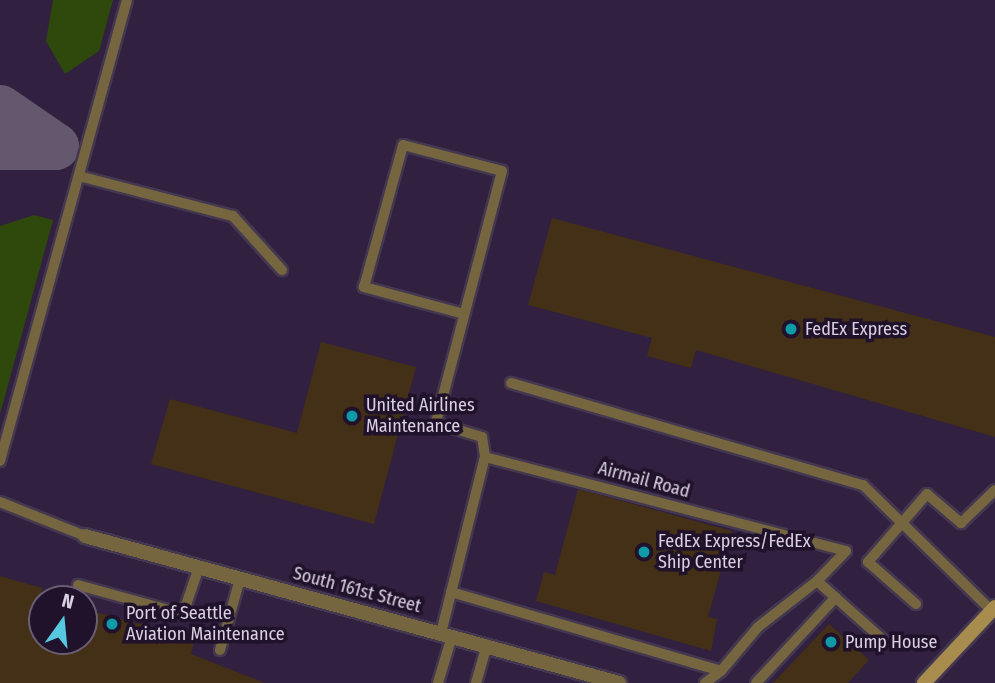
<!DOCTYPE html>
<html>
<head>
<meta charset="utf-8">
<style>
  body { margin:0 }
  #map { position:relative; width:995px; height:683px; overflow:hidden; background:#281b34; font-family:"Fira Sans Condensed",sans-serif }
  div>[style] { position:absolute }
  [style*='--x'] { left:calc(var(--x)*1px); top:calc(var(--y)*1px); width:calc(var(--w)*1px); rotate:calc(var(--a)*1deg) }
  .built>* { inset:0; background:#31203f }
  .green>* { inset:0; background:#2f490d }
  .taxiway>* { height:47px; margin:-23.5px; padding:0 23.5px; transform-origin:23.5px; border-radius:23.5px; background:#64586e }
  .building>* { inset:0; background:#433016 }
  .roads { filter:drop-shadow(2px 0 #443850) drop-shadow(-2px 0 #443850) drop-shadow(0 2px #443850) drop-shadow(0 -2px #443850) }
  .lane>* { height:10px; margin:-5px; padding:0 5px; transform-origin:5px; border-radius:5px; background:#766640 }
  .street>* { height:14px; margin:-7px; padding:0 7px; transform-origin:7px; border-radius:7px; background:#766640 }
  .secondary>* { height:14px; margin:-7px; padding:0 7px; transform-origin:7px; border-radius:7px; background:#a78c4e }
  .dots>* { width:19px; height:19px; translate:-50% -50%; box-sizing:border-box; border:4px solid #1f122a; border-radius:50% }
  span { translate:-50% -50%; white-space:nowrap; text-align:center; line-height:1.15; -webkit-text-stroke:7px #1f122a; paint-order:stroke }
  .poi-label { font-size:18px; color:#d9d1e2 }
  .left { translate:0 -50%; text-align:left }
  .street-label { font-size:18px; color:#d9d1e2 }
  .north { position:absolute; left:28px; top:585px; width:70px; height:70px; box-sizing:border-box; background:#1f122a; border:2px solid #695e74; border-radius:50%; rotate:15deg; font-size:19px; font-weight:700; line-height:28px; text-align:center; color:#d9d1e2 }
  .north::after { content:''; display:block; margin:auto; width:24px; height:32px; background:#56c9e1; clip-path:polygon(50% 0,100% 100%,50% 72%,0 100%) }
</style>
</head>
<body>
<div id="map">
  <div class="built">
    <div style="clip-path:polygon(evenodd,0 0,995px 0,995px 683px,0 683px,0 0,42px 599px,84px 599px,84px 641px,42px 641px,42px 599px)"></div>
  </div>
  <div class="green">
    <div style="clip-path:polygon(53px 0,113px 0,99px 51px,65px 74px,46px 41px)"></div>
    <div style="clip-path:polygon(34px 215px,53px 220px,0 414px,0 226px)"></div>
  </div>
  <div class="taxiway">
    <div style="--x:0;--y:108;--w:67;--a:34.6"></div>
    <div style="--x:55;--y:146;--w:55;--a:180"></div>
  </div>
  <div class="building">
    <div style="clip-path:polygon(552px 218px,995px 337px,995px 437px,696px 350px,691px 368px,647px 356px,652px 338px,528px 305px)"></div>
    <div style="clip-path:polygon(321px 342px,416px 367px,374px 524px,151px 464px,170px 399px,297px 433px)"></div>
    <div style="clip-path:polygon(578px 489px,732px 531px,708px 617px,717px 619px,711px 651px,536px 601px,544px 572px,555px 575px)"></div>
    <div style="clip-path:polygon(0 576px,42px 588px,42px 641px,84px 641px,84px 609px,195px 639px,191px 654px,265px 683px,0 683px)"></div>
    <div style="clip-path:polygon(829px 624px,869px 660px,848px 683px,773px 683px)"></div>
  </div>
  <div class="roads">
    <div class="lane">
      <div style="--x:79;--y:176;--w:159;--a:14.6"></div>
      <div style="--x:233;--y:216;--w:73;--a:47.8"></div>
      <div style="--x:464;--y:314;--w:104;--a:-164.9"></div>
      <div style="--x:364;--y:287;--w:147;--a:-74.6"></div>
      <div style="--x:403;--y:145;--w:102;--a:14.7"></div>
      <div style="--x:502;--y:171;--w:260;--a:104.7"></div>
      <div style="--x:436;--y:423;--w:48;--a:16.9"></div>
      <div style="--x:482;--y:437;--w:20;--a:81"></div>
      <div style="--x:511;--y:383;--w:366;--a:16.2"></div>
      <div style="--x:863;--y:485;--w:180;--a:44.3"></div>
      <div style="--x:0;--y:461;--w:478;--a:-74.6"></div>
      <div style="--x:0;--y:502;--w:92;--a:21.8"></div>
      <div style="--x:78;--y:585;--w:109;--a:15.4"></div>
      <div style="--x:183;--y:614;--w:50;--a:-71.2"></div>
      <div style="--x:451;--y:592;--w:281;--a:16.3"></div>
      <div style="--x:721;--y:671;--w:57;--a:-49.9"></div>
      <div style="--x:758;--y:627;--w:75;--a:-37.9"></div>
      <div style="--x:916;--y:604;--w:64;--a:-138.8"></div>
      <div style="--x:868;--y:562;--w:90;--a:-49.1"></div>
      <div style="--x:927;--y:494;--w:45;--a:40.5"></div>
      <div style="--x:961;--y:523;--w:47;--a:-44.1"></div>
      <div style="--x:441;--y:633;--w:181;--a:-76"></div>
      <div style="--x:485;--y:457;--w:373;--a:14.6"></div>
      <div style="--x:846;--y:551;--w:42;--a:134"></div>
      <div style="--x:817;--y:581;--w:87;--a:41.7"></div>
      <div style="--x:220;--y:650;--w:74;--a:-74.3"></div>
      <div style="--x:438;--y:683;--w:49;--a:-73.4"></div>
      <div style="--x:476;--y:683;--w:40;--a:-74"></div>
      <div style="--x:705;--y:683;--w:20;--a:-37"></div>
      <div style="--x:756;--y:683;--w:117;--a:-47.1"></div>
    </div>
    <div class="street">
      <div style="--x:85;--y:536;--w:554;--a:15.39"></div>
    </div>
    <div class="secondary">
      <div style="--x:924;--y:683;--w:104;--a:-46.9"></div>
    </div>
  </div>
  <div class="dots">
    <div style="left:791px;top:329px;background:#0f9aa8"></div>
    <div style="left:352px;top:416px;background:#0f9aa8"></div>
    <div style="left:644px;top:552px;background:#0f9aa8"></div>
    <div style="left:112px;top:624px;background:#0f9aa8"></div>
    <div style="left:831px;top:642px;background:#0f9aa8"></div>
  </div>
  <div class="poi-label">
    <span class="left" style="left:805px;top:329px">FedEx Express</span>
    <span class="left" style="left:366px;top:416px">United Airlines<br>Maintenance</span>
    <span class="left" style="left:658px;top:552px">FedEx Express/FedEx<br>Ship Center</span>
    <span class="left" style="left:126px;top:624px">Port of Seattle<br>Aviation Maintenance</span>
    <span class="left" style="left:845px;top:642px">Pump House</span>
  </div>
  <div class="street-label">
    <span style="left:644px;top:480px;rotate:15deg">Airmail Road</span>
    <span style="left:357px;top:590px;rotate:15deg">South 161st Street</span>
  </div>
  <div class="north">N</div>
</div>
</body>
</html>
